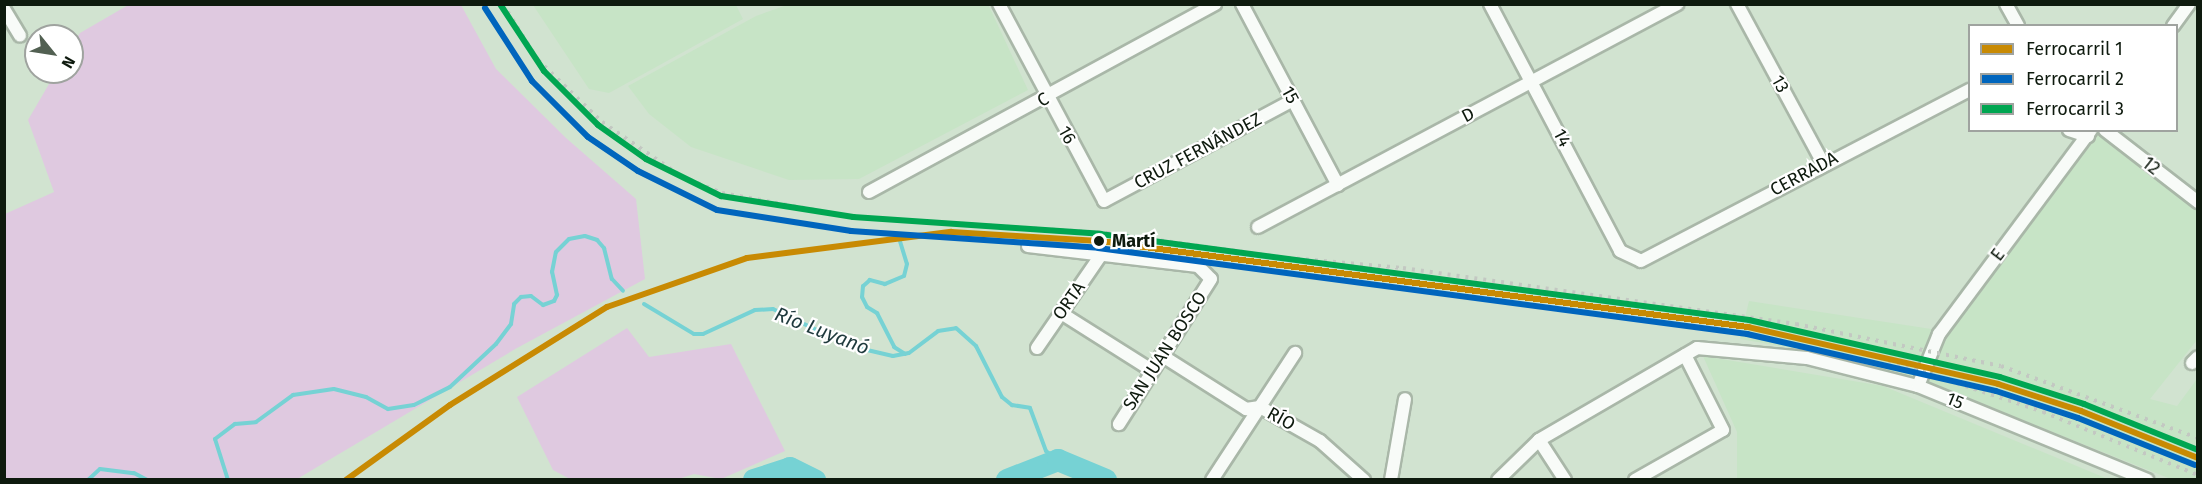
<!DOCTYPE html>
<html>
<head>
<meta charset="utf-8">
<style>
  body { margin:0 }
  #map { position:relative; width:2202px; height:484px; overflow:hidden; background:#d1e3d0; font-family:"Fira Sans",sans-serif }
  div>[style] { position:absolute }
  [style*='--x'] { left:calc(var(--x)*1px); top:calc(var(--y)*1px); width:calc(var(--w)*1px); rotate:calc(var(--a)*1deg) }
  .built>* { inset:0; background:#c7e4c6 }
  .green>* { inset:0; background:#dfc9e0 }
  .stream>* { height:4px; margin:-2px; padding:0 2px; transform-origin:2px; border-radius:2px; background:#76d2d4 }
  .river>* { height:22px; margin:-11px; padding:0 11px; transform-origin:11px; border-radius:11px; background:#76d2d4 }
  .roads { filter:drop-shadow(2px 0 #a9b7a8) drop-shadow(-2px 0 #a9b7a8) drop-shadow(0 2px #a9b7a8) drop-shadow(0 -2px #a9b7a8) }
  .street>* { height:12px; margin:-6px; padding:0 6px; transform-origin:6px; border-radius:6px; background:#f8fbf8 }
  .rail>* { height:4px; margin-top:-2px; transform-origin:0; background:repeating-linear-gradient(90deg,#c3c8c2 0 3px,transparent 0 9px) }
  .rail-1>* { height:6px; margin:-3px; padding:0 3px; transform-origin:3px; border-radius:3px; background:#c88a03 }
  .rail-2>* { height:6px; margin:-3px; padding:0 3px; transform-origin:3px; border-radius:3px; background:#0065bd }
  .rail-3>* { height:6px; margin:-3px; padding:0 3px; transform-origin:3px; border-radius:3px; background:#00a651 }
  .dots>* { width:16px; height:16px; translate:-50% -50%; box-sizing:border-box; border:3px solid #fff; border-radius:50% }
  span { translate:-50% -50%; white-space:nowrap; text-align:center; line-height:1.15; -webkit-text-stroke:4.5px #fff; paint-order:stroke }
  .street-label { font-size:18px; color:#0e1a0e }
  .stop-label { font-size:18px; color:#0e1a0e; font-weight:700 }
  .left { translate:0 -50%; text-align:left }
  .water-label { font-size:20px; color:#1f3a3d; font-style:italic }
  .frame { position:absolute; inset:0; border:6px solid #0e1a0e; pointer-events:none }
  .legend { position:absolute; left:1968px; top:24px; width:210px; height:108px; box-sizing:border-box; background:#fff; border:2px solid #9fa39f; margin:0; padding:8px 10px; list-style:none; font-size:18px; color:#0e1a0e }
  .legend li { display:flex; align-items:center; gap:12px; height:30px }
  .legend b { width:30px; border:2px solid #9fa39f }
  .north { position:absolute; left:24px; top:24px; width:60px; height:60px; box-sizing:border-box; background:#fff; border:2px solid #9fa39f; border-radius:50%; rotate:120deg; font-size:16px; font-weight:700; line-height:24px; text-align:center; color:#0e1a0e }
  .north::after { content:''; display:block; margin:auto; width:21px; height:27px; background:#526052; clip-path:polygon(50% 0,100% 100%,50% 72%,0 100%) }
</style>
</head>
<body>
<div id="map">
  <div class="built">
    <div style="clip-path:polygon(988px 4px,1028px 90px,859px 179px,789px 180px,691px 147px,649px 114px,628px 86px,756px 16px,787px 5px)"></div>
    <div style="clip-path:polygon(533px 5px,736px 5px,743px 19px,609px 93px,589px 89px)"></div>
    <div style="clip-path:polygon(2099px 133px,2197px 211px,2197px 340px,2150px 399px,2177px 406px,2197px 379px,2197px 479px,2171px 479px,1926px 382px,1832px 355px,1740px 339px,1749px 301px,1951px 332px)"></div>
    <div style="clip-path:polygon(1703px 356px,1883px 386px,2108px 479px,1737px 479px,1737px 432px)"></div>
  </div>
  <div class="green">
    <div style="clip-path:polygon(130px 4px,461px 5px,496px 69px,566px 138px,636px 199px,645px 279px,517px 348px,297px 479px,5px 479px,5px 214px,54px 192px,28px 120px,56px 72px,72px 72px,72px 46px,80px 33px)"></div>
    <div style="clip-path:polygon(627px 328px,649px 357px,731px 344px,785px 451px,721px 479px,694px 474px,675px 480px,570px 479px,553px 470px,517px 397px)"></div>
  </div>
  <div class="stream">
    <div style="--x:899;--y:238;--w:27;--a:73"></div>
    <div style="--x:907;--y:264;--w:12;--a:104"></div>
    <div style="--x:904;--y:276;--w:21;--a:157"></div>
    <div style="--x:885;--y:284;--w:16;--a:-165"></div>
    <div style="--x:870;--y:280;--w:9;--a:139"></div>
    <div style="--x:863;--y:286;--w:11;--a:95"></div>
    <div style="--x:862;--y:297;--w:11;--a:63"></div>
    <div style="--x:867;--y:307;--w:12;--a:31"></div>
    <div style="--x:877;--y:313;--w:38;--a:63"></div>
    <div style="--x:894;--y:347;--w:13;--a:32"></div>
    <div style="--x:644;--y:304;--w:58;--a:31"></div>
    <div style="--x:694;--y:334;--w:9;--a:0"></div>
    <div style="--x:703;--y:334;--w:57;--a:-24.8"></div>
    <div style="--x:755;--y:310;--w:18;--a:-3"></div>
    <div style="--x:773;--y:309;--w:85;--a:25.7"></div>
    <div style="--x:850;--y:346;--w:44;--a:13.1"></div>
    <div style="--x:893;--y:356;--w:16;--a:-11"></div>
    <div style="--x:909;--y:353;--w:36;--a:-37"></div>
    <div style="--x:938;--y:331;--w:18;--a:-9"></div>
    <div style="--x:956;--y:328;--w:27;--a:42"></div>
    <div style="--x:976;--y:346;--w:57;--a:63"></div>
    <div style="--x:1002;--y:397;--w:13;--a:39"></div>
    <div style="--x:1012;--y:405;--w:18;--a:9"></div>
    <div style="--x:1030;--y:408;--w:46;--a:69.6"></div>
    <div style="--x:1046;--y:451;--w:15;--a:37"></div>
    <div style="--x:88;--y:480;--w:16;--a:-43"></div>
    <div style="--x:100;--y:469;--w:34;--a:7"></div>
    <div style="--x:134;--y:473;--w:15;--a:28"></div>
    <div style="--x:228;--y:480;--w:43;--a:-107.6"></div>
    <div style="--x:215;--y:439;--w:25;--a:-37"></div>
    <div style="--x:235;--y:424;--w:21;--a:-5"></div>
    <div style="--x:256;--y:422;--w:46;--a:-36.1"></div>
    <div style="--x:293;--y:395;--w:41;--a:-8.3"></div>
    <div style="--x:334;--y:389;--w:33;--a:14"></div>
    <div style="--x:366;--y:397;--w:25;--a:29"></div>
    <div style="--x:388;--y:409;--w:26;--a:-9"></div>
    <div style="--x:414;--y:405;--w:40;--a:-26.6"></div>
    <div style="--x:450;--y:387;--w:63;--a:-43.1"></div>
    <div style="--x:496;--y:344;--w:25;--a:-53"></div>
    <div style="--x:511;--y:324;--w:20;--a:-81"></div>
    <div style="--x:514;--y:304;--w:10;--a:-45"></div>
    <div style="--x:521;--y:297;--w:10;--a:-6"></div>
    <div style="--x:531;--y:296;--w:15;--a:37"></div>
    <div style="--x:543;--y:305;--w:12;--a:-20"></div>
    <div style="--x:554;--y:301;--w:7;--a:-63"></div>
    <div style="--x:557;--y:295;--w:24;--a:-102"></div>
    <div style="--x:552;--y:272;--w:20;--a:-79"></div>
    <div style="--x:556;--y:252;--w:18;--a:-45"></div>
    <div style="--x:569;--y:239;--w:16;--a:-11"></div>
    <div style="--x:585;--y:236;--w:13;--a:18"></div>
    <div style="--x:597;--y:240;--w:11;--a:49"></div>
    <div style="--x:604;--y:248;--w:32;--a:76"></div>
    <div style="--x:612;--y:279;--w:16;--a:47"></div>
  </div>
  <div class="river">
    <div style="--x:754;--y:480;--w:38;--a:-18"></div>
    <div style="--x:790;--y:468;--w:28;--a:26"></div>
    <div style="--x:1007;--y:480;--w:55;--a:-21.4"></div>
    <div style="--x:1058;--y:460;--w:52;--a:22.6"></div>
  </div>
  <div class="roads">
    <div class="street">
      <div style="--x:999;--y:4;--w:223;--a:61.9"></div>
      <div style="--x:1104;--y:201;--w:214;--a:-28.1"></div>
      <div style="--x:1242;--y:4;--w:205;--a:62.1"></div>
      <div style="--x:1490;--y:4;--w:279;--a:62.2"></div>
      <div style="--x:1620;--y:251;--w:23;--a:25"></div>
      <div style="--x:1641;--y:261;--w:371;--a:-27.5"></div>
      <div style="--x:1737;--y:4;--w:181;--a:61.6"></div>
      <div style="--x:2006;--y:4;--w:25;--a:61"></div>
      <div style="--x:4;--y:9;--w:31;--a:59"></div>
      <div style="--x:2173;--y:26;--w:27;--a:-54"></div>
      <div style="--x:2069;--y:130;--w:20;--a:18"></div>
      <div style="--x:2105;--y:130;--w:118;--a:37.7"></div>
      <div style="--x:869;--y:192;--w:394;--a:-28.5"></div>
      <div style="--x:1258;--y:227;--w:475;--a:-28"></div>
      <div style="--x:1028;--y:246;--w:171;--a:6.7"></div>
      <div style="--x:1198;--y:266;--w:18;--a:45"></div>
      <div style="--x:1211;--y:279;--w:172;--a:122.4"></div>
      <div style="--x:1061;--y:313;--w:107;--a:32.3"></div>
      <div style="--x:1037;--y:348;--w:113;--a:-55.5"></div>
      <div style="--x:1161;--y:355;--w:101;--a:32.4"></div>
      <div style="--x:1246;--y:409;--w:14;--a:-8"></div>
      <div style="--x:1260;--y:407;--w:69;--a:29.5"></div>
      <div style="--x:1320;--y:441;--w:59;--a:41.6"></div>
      <div style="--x:2192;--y:363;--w:8;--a:-45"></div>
      <div style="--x:1918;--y:386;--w:56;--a:-68"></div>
      <div style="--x:1939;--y:334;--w:254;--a:-53.3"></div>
      <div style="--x:1539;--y:440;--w:48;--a:57"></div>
      <div style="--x:1212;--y:480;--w:152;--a:-56.8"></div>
      <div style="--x:1391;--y:480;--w:82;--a:-80.2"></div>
      <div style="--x:1498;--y:480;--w:57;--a:-44.3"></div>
      <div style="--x:1539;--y:440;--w:183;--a:-30.2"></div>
      <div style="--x:1697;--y:348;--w:110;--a:5.2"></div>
      <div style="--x:1807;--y:358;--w:114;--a:14.2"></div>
      <div style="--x:1918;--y:386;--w:248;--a:22.3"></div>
      <div style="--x:1635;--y:480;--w:101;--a:-29.6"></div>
      <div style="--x:1723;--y:430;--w:84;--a:-116.9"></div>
    </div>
  </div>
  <div class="rail">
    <div style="--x:503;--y:4;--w:66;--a:58"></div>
    <div style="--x:538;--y:60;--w:89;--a:44.1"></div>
    <div style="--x:602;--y:122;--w:96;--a:34.4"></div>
    <div style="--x:681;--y:176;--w:44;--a:22.5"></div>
    <div style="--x:722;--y:193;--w:134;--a:10.3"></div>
    <div style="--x:854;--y:217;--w:254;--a:3.6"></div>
    <div style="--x:1107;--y:233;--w:174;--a:7.9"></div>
    <div style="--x:1279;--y:257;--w:124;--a:5.1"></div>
    <div style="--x:1403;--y:268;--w:397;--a:8.1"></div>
    <div style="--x:1796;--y:324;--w:209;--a:11.6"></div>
    <div style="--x:2001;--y:366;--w:210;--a:20.1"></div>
    <div style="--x:1748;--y:327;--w:24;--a:5"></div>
    <div style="--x:1863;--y:352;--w:190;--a:18.4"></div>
    <div style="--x:2043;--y:412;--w:167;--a:22.1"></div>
  </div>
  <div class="rail-1">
    <div style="--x:346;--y:480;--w:128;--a:-35.8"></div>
    <div style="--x:450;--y:405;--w:185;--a:-32"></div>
    <div style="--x:607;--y:307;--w:148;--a:-19.3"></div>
    <div style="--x:747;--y:258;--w:206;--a:-7.3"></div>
    <div style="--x:951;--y:232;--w:148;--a:3.5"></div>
    <div style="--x:1099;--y:241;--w:655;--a:7.55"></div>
    <div style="--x:1748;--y:327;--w:256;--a:12.8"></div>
    <div style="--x:1998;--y:384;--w:87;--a:18"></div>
    <div style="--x:2081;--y:411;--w:126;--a:21.9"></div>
  </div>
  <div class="rail-2">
    <div style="--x:485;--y:8;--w:87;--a:57.2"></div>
    <div style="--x:532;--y:81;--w:79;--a:45"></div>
    <div style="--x:588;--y:137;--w:60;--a:34.2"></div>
    <div style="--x:638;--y:171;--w:88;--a:26.3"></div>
    <div style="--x:717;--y:210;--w:136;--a:8.9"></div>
    <div style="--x:851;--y:231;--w:248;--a:3.9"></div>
    <div style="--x:1098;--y:248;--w:655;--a:7.55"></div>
    <div style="--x:1747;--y:334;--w:255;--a:12.9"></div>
    <div style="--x:1996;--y:391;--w:86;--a:18.2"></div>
    <div style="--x:2078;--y:418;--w:126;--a:21.9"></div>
  </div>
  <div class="rail-3">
    <div style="--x:500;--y:4;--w:80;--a:56.7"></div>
    <div style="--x:544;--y:71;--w:76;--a:45"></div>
    <div style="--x:598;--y:125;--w:59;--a:35.3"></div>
    <div style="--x:646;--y:159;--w:84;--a:26.3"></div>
    <div style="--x:721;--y:196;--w:134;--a:9"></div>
    <div style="--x:853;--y:217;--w:248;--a:3.9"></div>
    <div style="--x:1100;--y:234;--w:655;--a:7.55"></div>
    <div style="--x:1749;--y:320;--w:257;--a:12.8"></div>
    <div style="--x:2000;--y:377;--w:88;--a:17.8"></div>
    <div style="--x:2084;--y:404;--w:123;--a:22"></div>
  </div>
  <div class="dots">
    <div style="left:1099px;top:241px;background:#0e1a0e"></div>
  </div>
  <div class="street-label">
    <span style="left:1780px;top:84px;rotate:61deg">13</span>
    <span style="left:1290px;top:95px;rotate:62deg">15</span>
    <span style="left:1043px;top:100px;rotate:-28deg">C</span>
    <span style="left:1468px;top:115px;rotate:-27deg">D</span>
    <span style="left:1067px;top:135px;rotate:61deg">16</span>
    <span style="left:1562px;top:138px;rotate:63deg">14</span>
    <span style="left:1198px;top:151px;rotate:-28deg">CRUZ FERNÁNDEZ</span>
    <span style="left:2151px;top:166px;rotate:38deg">12</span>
    <span style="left:1804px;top:174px;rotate:-28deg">CERRADA</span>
    <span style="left:1998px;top:255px;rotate:-53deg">E</span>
    <span style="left:1069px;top:301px;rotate:-55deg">ORTA</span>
    <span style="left:1165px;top:351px;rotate:-57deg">SAN JUAN BOSCO</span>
    <span style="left:1955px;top:401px;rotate:22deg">15</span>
    <span style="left:1281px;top:419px;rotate:29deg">RÍO</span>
  </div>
  <div class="stop-label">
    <span class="left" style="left:1112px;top:241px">Martí</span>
  </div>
  <div class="water-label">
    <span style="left:822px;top:331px;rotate:21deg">Río Luyanó</span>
  </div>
  <div class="frame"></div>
  <ul class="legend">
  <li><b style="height:8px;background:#c88a03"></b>Ferrocarril 1</li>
  <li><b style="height:8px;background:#0065bd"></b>Ferrocarril 2</li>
  <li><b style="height:8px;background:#00a651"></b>Ferrocarril 3</li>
  </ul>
  <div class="north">N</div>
</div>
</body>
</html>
